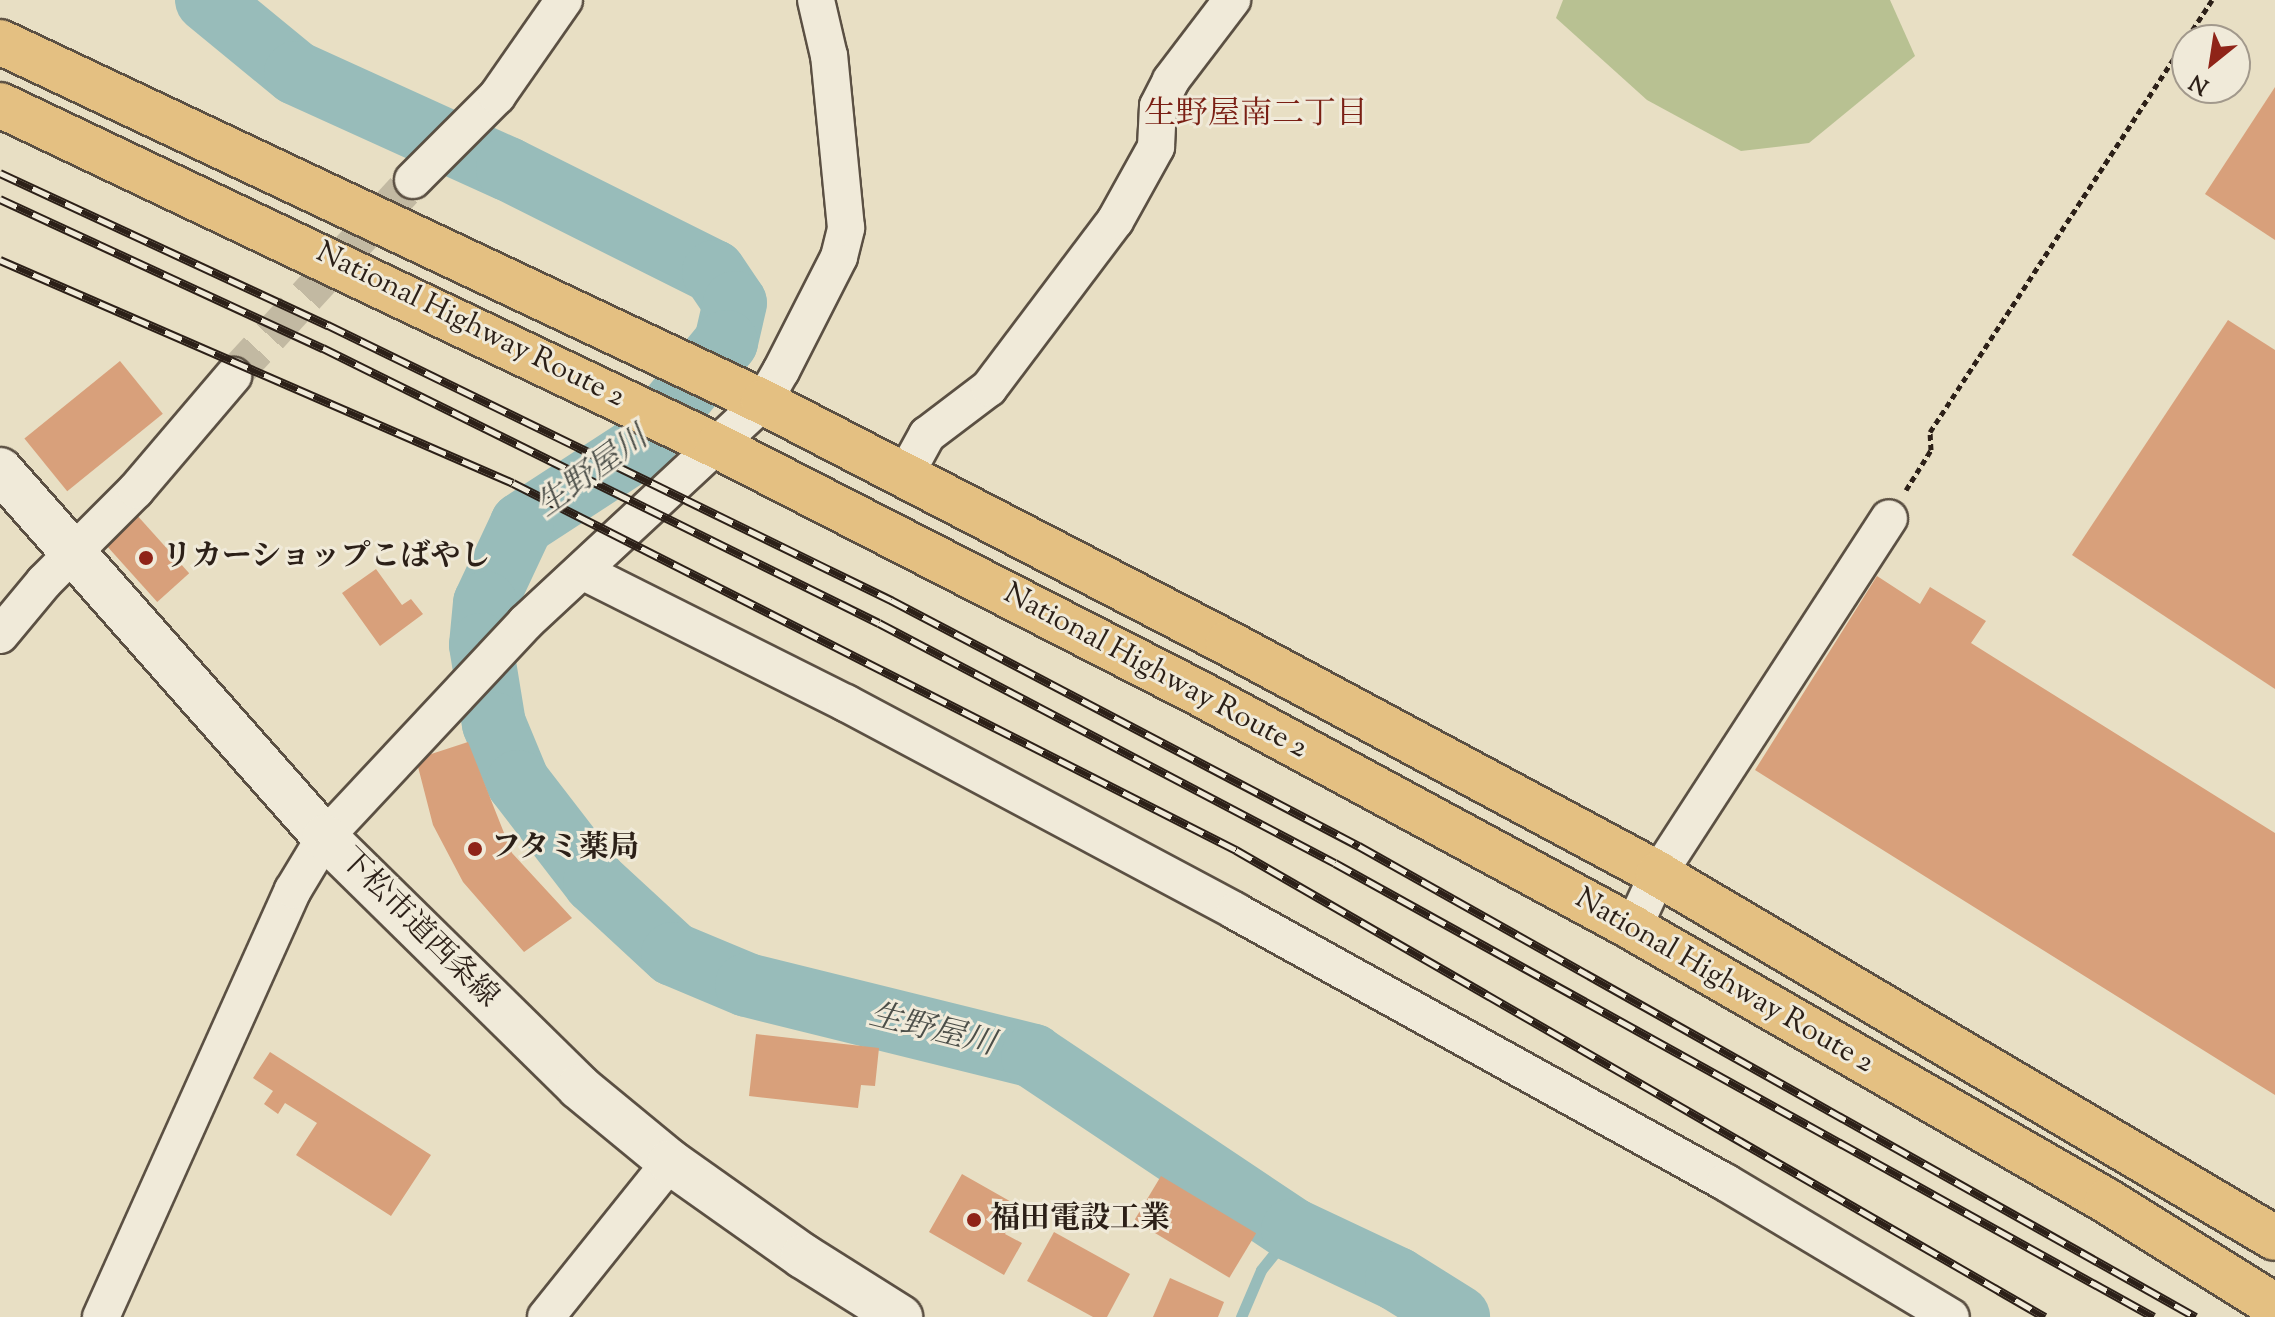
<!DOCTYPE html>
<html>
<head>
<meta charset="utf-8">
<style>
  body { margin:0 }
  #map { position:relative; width:2275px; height:1317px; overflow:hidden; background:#e8dfc4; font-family:"Sorts Mill Goudy","Noto Serif JP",serif }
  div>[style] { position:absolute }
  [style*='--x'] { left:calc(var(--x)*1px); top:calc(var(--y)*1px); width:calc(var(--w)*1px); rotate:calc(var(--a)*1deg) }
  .green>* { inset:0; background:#b8c192 }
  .stream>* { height:11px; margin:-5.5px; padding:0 5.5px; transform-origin:5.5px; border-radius:5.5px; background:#98bcba }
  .river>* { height:64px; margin:-32px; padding:0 32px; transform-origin:32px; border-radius:32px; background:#98bcba }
  .building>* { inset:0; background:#d8a07b; transform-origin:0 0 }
  .street-tunnel>* { height:36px; margin-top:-18px; transform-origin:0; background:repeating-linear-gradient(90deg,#c2b9a2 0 36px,transparent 0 54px) }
  .path>* { height:5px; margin-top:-2.5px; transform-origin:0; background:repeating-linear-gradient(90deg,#2c2018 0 6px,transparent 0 10px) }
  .roads { filter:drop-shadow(2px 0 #5b5043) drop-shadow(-2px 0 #5b5043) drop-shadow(0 2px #5b5043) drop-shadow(0 -2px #5b5043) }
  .street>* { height:36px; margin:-18px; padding:0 18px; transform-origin:18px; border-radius:18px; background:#f0ead9 }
  .secondary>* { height:44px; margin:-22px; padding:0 22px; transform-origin:22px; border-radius:22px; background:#f0ead9 }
  .highway>* { height:44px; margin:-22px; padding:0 22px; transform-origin:22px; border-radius:22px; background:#e4c082 }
  .rail>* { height:9px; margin-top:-4.5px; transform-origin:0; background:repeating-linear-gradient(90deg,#f0ead9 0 18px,#2c2018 0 36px); box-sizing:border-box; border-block:2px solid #2c2018 }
  .dots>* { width:22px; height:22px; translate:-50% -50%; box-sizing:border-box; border:4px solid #f0ead9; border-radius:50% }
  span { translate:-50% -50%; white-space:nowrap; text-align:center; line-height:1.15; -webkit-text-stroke:6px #f0ead9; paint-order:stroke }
  .street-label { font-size:30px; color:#2c2018 }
  .poi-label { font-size:30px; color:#2c2018; font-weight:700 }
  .left { translate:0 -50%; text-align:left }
  .neighbourhood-label { font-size:32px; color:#7a1f14 }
  .water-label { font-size:32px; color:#4c4f49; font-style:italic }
  .north { position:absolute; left:2171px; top:24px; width:80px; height:80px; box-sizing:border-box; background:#f0ead9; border:2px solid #a2998c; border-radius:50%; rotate:210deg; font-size:22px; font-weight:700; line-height:32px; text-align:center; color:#2c2018 }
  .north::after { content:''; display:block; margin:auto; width:28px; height:36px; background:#8f2418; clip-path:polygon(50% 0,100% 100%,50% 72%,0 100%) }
</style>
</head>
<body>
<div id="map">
  <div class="green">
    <div style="clip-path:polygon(1563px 0,1890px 0,1915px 56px,1809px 143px,1741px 151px,1647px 100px,1556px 18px)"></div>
  </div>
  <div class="stream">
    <div style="--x:1241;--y:1317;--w:51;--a:-66.9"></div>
    <div style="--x:1261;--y:1270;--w:51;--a:-51.3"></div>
  </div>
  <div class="river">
    <div style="--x:207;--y:0;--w:115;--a:39.4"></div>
    <div style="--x:296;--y:73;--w:233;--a:24.4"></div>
    <div style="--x:508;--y:169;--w:230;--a:26.6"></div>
    <div style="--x:714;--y:272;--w:37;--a:56"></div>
    <div style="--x:735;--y:303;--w:40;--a:103"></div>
    <div style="--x:726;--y:342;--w:136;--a:129.3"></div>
    <div style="--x:640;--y:447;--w:141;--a:146.9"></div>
    <div style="--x:522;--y:524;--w:87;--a:115.1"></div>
    <div style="--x:485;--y:603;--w:42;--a:95.4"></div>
    <div style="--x:481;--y:645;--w:80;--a:80.7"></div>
    <div style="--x:494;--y:724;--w:63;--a:67.5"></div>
    <div style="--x:518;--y:782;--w:126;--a:52.4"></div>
    <div style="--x:595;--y:882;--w:106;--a:42.7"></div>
    <div style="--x:673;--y:954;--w:80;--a:22.7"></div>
    <div style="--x:747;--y:985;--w:295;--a:13.9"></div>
    <div style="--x:1033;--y:1056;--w:313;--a:33.8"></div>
    <div style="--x:1293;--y:1230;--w:115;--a:25.2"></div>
    <div style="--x:1397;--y:1279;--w:72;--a:31.9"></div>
  </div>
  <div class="building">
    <div style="clip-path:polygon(2275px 87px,2275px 240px,2205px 194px)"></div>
    <div style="clip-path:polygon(2228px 320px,2275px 350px,2275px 689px,2072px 555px)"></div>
    <div style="left:120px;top:361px;width:68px;height:123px;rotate:51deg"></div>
    <div style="left:135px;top:513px;width:81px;height:43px;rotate:48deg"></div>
    <div style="clip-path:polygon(376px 569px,402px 605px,411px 599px,423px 614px,380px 646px,342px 593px)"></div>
    <div style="clip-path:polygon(1877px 576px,1920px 604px,1930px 587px,1986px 621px,1971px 643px,2275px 833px,2275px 1095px,1755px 770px)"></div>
    <div style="clip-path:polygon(468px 742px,512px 853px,572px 918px,524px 952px,463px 882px,433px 825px,416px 759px)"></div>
    <div style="clip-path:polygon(756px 1034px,879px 1048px,875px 1086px,861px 1085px,858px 1108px,749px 1096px)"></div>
    <div style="clip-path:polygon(270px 1052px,431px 1155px,391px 1216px,296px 1155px,317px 1123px,285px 1103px,278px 1114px,264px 1104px,273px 1091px,253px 1078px)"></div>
    <div style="clip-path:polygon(962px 1174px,1020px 1207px,1005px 1234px,1022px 1243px,1004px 1275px,929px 1232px)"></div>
    <div style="left:1161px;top:1176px;width:111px;height:52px;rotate:31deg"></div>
    <div style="clip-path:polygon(1054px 1232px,1130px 1274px,1107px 1317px,1093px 1317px,1027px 1281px)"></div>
    <div style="clip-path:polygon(1170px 1278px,1224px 1302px,1218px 1317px,1153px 1317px)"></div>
  </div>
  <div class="street-tunnel">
    <div style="--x:233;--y:376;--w:266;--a:-47.4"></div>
  </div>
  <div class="path">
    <div style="--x:1906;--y:490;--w:47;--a:-58"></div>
    <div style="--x:1931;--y:450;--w:18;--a:-93"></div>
    <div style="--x:1930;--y:432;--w:516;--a:-56.86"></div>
  </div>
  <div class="roads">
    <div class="street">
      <div style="--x:413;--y:180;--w:119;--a:-45"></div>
      <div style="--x:497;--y:96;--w:117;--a:-55.1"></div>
      <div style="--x:904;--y:477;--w:48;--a:-61.3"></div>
      <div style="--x:927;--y:435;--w:78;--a:-37.2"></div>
      <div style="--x:989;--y:388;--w:209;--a:-53"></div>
      <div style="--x:1115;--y:221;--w:85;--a:-61"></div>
      <div style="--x:1156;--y:147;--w:41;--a:-87.2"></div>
      <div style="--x:1158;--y:106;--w:29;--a:-63"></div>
      <div style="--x:1171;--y:80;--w:101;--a:-52.7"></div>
      <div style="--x:584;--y:572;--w:293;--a:26.6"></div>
      <div style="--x:846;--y:703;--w:441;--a:28.1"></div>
      <div style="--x:1235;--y:911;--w:560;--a:28.95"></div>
      <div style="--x:1725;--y:1182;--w:263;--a:30.9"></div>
      <div style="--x:0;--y:635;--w:69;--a:-50.3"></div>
      <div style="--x:44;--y:582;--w:130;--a:-45"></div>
      <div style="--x:136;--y:490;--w:150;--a:-49.6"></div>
      <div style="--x:1633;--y:928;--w:60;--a:-65.2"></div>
      <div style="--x:1658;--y:874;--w:424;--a:-57"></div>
      <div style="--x:101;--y:1317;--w:468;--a:-65.8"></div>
      <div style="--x:293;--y:890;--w:62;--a:-58.9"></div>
      <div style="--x:325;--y:837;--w:293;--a:-46.9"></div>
      <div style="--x:525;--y:623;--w:325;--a:-42.9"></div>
      <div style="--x:763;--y:402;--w:36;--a:-60"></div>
      <div style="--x:781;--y:371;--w:128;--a:-63"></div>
      <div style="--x:839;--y:257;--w:30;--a:-76"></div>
      <div style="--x:846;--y:228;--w:173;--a:-95.6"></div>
      <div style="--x:829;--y:56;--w:57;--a:-103.1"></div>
      <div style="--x:546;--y:1317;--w:198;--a:-51.3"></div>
    </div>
    <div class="secondary">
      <div style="--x:0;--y:470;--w:490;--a:48.5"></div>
      <div style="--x:325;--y:837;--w:356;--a:44.5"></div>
      <div style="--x:579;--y:1087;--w:118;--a:39.5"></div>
      <div style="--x:670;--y:1162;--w:163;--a:35.3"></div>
      <div style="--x:803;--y:1256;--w:115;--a:32.2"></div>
    </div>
    <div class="highway">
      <div style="--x:0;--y:42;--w:844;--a:25.26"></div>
      <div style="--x:763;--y:402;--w:524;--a:27.4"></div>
      <div style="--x:1228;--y:643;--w:488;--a:28.2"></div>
      <div style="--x:1658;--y:874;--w:716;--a:30.54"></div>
      <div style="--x:0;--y:105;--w:794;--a:25.44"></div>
      <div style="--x:717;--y:446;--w:539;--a:27.14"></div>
      <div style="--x:1197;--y:692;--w:496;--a:28.4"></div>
      <div style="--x:1633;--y:928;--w:547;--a:29.94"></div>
      <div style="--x:2107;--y:1201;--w:198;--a:32"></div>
    </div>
  </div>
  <div class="rail">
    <div style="--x:0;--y:173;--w:362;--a:24.9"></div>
    <div style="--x:328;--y:325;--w:627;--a:26.03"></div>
    <div style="--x:891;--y:600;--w:529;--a:27.73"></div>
    <div style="--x:1359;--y:846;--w:960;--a:29.37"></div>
    <div style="--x:0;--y:199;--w:356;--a:24.8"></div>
    <div style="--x:323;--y:348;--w:620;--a:26.32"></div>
    <div style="--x:879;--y:623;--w:515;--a:27.76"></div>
    <div style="--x:1335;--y:863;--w:936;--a:29"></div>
    <div style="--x:0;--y:260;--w:559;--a:23.49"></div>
    <div style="--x:513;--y:483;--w:811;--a:26.91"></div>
    <div style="--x:1236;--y:850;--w:934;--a:30"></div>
  </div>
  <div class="dots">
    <div style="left:146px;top:558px;background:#8f2418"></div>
    <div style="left:475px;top:849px;background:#8f2418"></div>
    <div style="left:974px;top:1220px;background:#8f2418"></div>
  </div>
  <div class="street-label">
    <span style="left:470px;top:326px;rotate:26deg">National Highway Route 2</span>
    <span style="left:1155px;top:672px;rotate:28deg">National Highway Route 2</span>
    <span style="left:418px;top:929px;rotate:45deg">下松市道西条線</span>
    <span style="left:1724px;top:982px;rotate:30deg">National Highway Route 2</span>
  </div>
  <div class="poi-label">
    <span class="left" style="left:162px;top:558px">リカーショップこばやし</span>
    <span class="left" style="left:491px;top:849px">フタミ薬局</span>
    <span class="left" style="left:990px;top:1220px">福田電設工業</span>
  </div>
  <div class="neighbourhood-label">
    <span style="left:1256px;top:115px">生野屋南二丁目</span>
  </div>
  <div class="water-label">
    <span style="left:593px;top:473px;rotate:-36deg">生野屋川</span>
    <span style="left:932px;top:1031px;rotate:14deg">生野屋川</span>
  </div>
  <div class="north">N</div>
</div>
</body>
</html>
